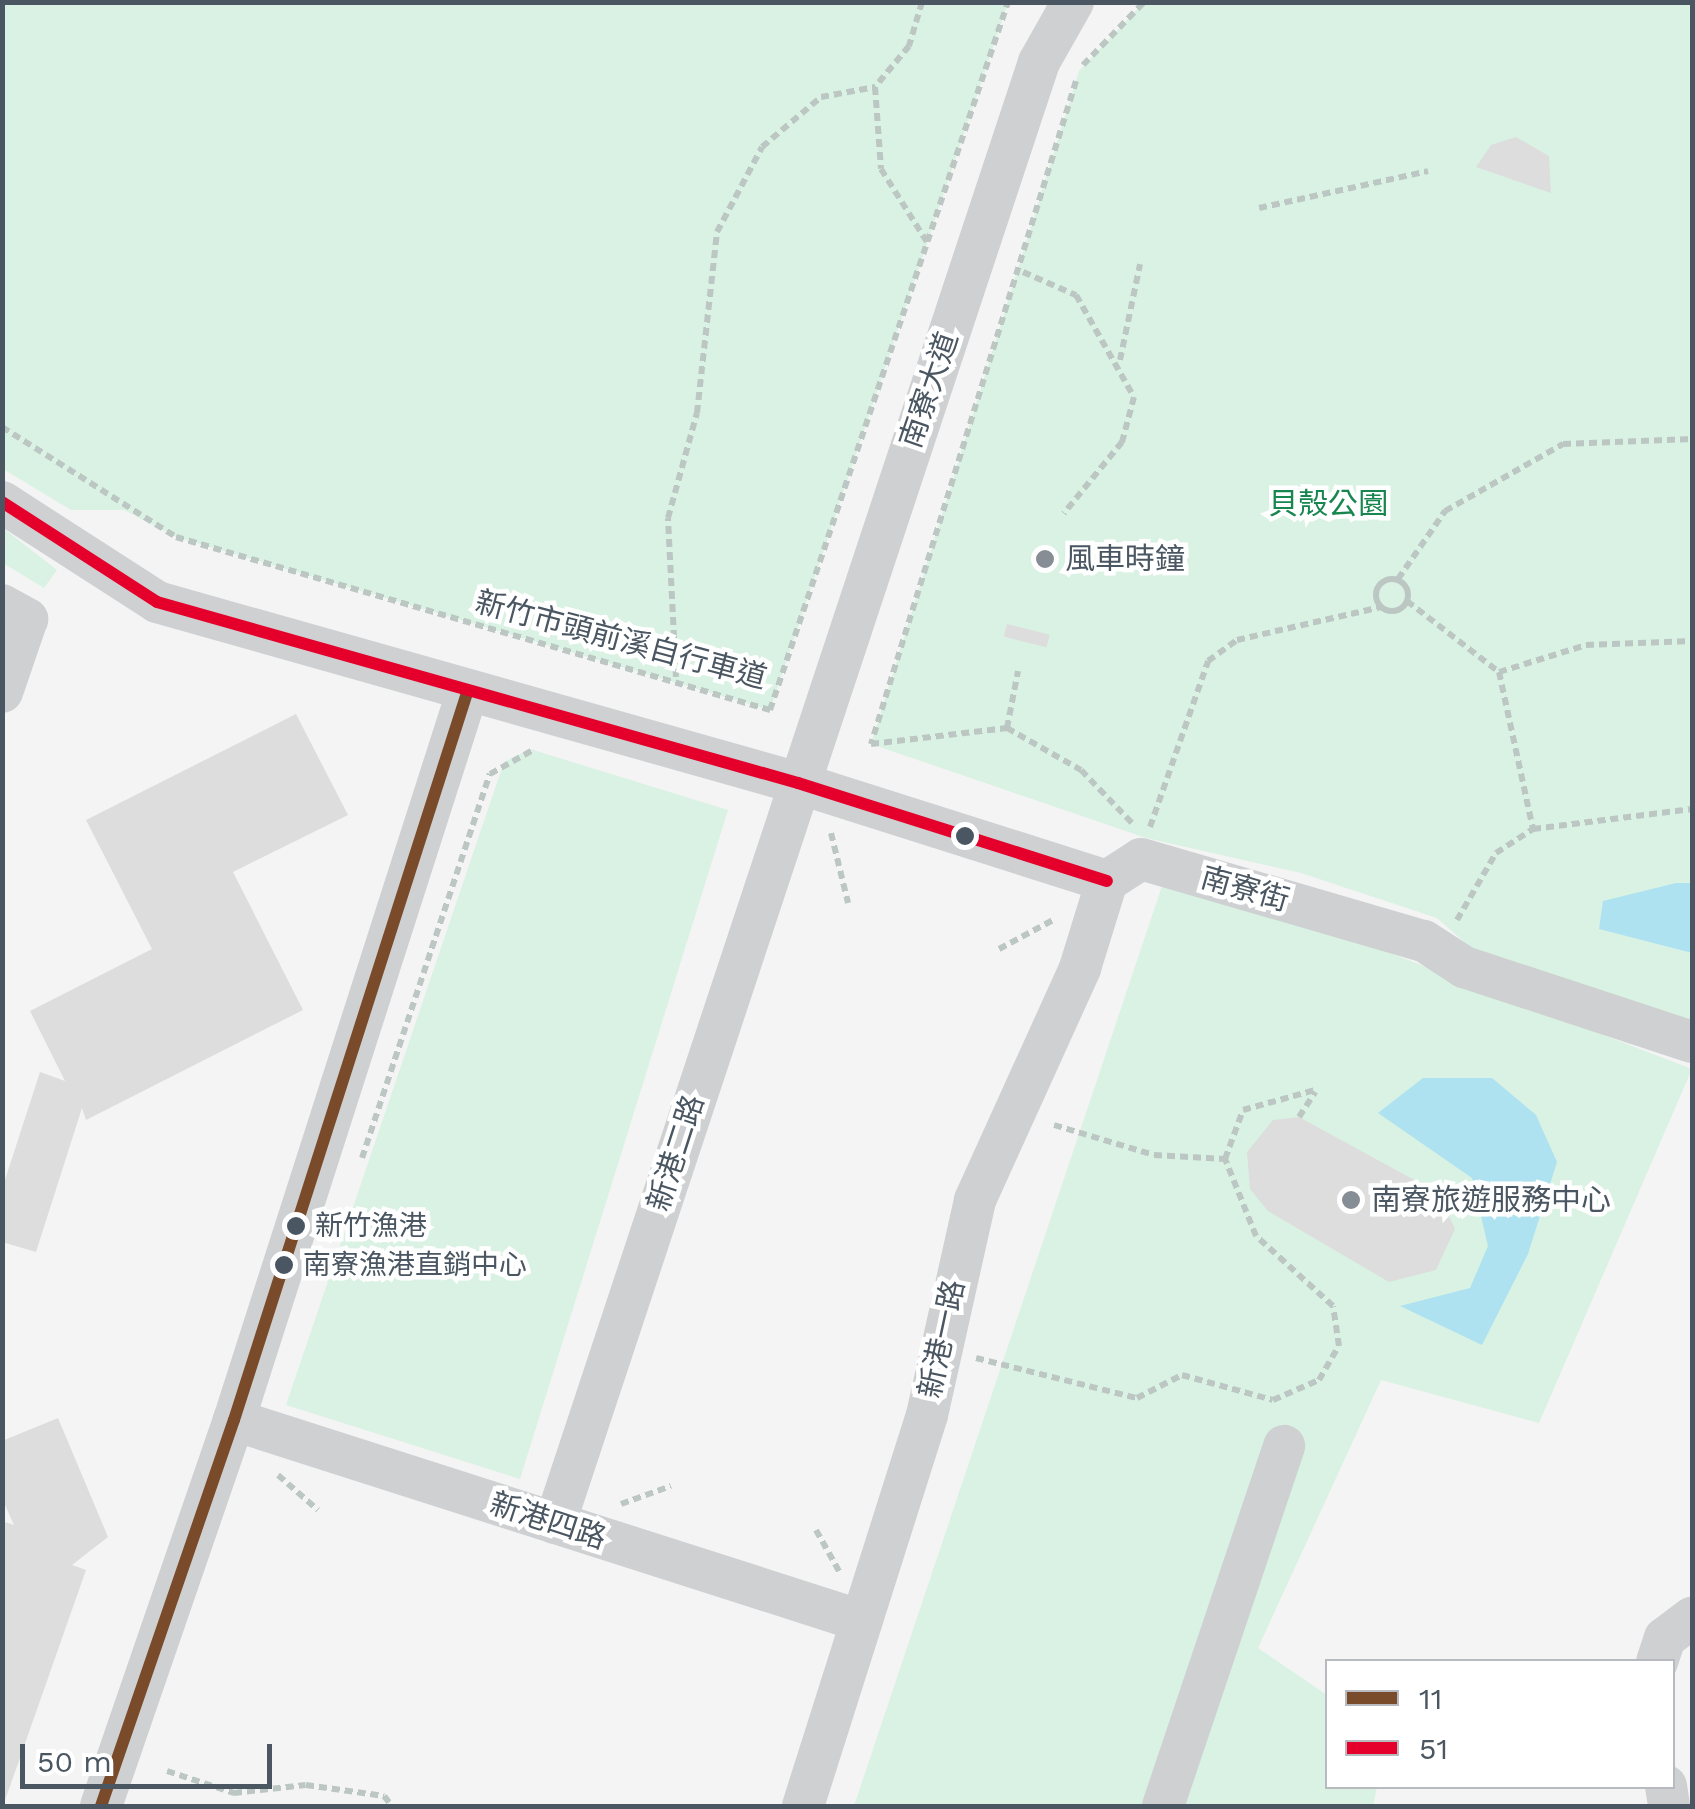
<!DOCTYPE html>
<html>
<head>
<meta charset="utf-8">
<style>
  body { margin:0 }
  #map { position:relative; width:1695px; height:1809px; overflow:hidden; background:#f4f4f4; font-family:"Work Sans","Noto Sans TC",sans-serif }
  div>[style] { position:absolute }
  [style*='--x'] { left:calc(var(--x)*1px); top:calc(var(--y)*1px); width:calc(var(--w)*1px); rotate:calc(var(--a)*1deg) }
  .green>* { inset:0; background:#d9f2e3 }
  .water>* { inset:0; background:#aee2f0 }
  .building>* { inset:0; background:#ddddde; transform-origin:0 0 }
  .path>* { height:6px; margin-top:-3px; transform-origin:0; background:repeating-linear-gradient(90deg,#bcc7c4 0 8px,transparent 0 13px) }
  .path>.ring { margin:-3px; padding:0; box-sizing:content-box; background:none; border:6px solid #bcc7c4; border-radius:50% }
  .minor>* { height:42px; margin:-21px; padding:0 21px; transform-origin:21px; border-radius:21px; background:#ced0d2 }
  .bus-1>* { height:12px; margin:-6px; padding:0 6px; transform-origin:6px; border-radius:6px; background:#7a4b2a }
  .bus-2>* { height:12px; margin:-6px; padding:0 6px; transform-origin:6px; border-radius:6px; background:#e4002b }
  .dots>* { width:28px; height:28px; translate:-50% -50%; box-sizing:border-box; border:5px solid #fff; border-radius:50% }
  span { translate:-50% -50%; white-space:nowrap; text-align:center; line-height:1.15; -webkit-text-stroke:9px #fff; paint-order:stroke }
  .bus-label { font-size:28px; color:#4a5661 }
  .left { translate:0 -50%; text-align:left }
  .street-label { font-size:30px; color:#4a5661 }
  .park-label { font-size:30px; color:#17864f }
  .poi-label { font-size:30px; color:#4a5661 }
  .frame { position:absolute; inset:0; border:5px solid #4a5661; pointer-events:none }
  .legend { position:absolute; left:1325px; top:1659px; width:350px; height:130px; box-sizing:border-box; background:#fff; border:2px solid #b7bbc0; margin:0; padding:12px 18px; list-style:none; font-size:30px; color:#4a5661 }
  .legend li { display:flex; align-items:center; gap:20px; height:50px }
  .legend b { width:50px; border:2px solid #b7bbc0 }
  .scale { position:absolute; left:20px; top:1744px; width:252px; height:45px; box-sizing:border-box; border:5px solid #4a5661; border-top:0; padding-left:12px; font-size:30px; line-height:35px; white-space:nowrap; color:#4a5661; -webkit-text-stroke:8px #fff; paint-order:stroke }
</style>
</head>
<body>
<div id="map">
  <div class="green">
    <div style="clip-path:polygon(1144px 2px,1692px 3px,1692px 883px,1676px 883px,1599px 928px,1692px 953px,1692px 1026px,1497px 971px,1437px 918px,1301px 873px,1146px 838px,871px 744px,1079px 71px)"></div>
    <div style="clip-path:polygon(2px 3px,1008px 3px,770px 710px,176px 537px,124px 510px,71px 510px,3px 469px)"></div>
    <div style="clip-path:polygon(3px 528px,57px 570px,44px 588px,3px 563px)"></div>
    <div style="clip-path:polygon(530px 749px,728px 810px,520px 1479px,286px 1405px,504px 762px)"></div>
    <div style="clip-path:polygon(1163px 883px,1351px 938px,1692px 1069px,1539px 1423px,1381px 1380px,1258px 1648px,1327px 1695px,1328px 1786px,1377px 1787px,1373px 1806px,854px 1806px)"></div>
  </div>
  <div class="water">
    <div style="clip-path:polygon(1676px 883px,1692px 883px,1692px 953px,1599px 929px,1603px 901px)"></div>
    <div style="clip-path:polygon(1423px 1078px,1492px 1078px,1536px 1115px,1557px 1162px,1528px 1254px,1482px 1345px,1400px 1306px,1470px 1288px,1488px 1246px,1472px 1178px,1378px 1113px)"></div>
  </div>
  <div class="building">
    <div style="clip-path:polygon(1516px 137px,1549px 156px,1551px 193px,1476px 167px,1491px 145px)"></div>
    <div style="left:1007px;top:624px;width:44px;height:13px;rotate:14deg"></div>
    <div style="clip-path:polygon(296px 714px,348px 815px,233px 872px,303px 1010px,86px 1120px,82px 1108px,36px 1252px,2px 1242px,2px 1189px,40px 1072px,65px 1081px,30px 1011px,152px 949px,86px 820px)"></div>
    <div style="clip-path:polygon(1299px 1117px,1438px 1193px,1455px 1229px,1436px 1270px,1389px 1282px,1268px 1211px,1250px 1189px,1247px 1152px,1273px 1120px)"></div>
    <div style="clip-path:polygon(58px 1418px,108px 1537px,72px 1565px,86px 1570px,3px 1806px,2px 1521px,14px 1525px,2px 1498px,2px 1441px)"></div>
  </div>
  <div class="path">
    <div style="--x:922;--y:2;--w:46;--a:106.5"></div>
    <div style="--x:909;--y:46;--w:53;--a:129.7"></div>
    <div style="--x:875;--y:87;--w:82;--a:85.8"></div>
    <div style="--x:881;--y:169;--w:86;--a:57.8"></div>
    <div style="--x:1083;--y:65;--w:88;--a:-45.9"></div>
    <div style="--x:1076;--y:81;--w:694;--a:107.18"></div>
    <div style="--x:871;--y:744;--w:137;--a:-6.7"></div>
    <div style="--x:1007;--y:728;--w:85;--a:29.6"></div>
    <div style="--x:1081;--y:770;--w:76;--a:46.1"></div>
    <div style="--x:1259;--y:208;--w:173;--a:-12.3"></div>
    <div style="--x:1023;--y:272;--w:58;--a:23.5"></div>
    <div style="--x:1076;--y:295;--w:117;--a:60.4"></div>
    <div style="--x:1134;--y:397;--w:47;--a:104.9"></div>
    <div style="--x:1122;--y:442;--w:92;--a:129.2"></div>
    <div style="--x:1120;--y:360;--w:98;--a:-78.2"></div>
    <div style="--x:2;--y:427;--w:206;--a:32.3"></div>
    <div style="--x:176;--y:537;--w:619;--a:16.24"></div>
    <div style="--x:770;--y:710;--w:747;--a:-71.42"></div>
    <div style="--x:1398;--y:579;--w:83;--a:-55.3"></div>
    <div style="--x:1445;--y:511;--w:136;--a:-29.6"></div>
    <div style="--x:1563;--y:444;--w:129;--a:-2.2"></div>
    <div class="ring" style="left:1376px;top:579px;width:26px;height:26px"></div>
    <div style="--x:1407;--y:601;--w:116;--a:37.7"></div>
    <div style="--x:1499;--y:672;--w:161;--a:77.8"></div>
    <div style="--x:1499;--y:672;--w:91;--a:-17.2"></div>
    <div style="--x:1586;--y:645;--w:106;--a:-2.2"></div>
    <div style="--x:676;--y:677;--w:159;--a:-92.9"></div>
    <div style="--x:668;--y:518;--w:109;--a:-74.6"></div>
    <div style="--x:697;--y:413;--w:182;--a:-83.7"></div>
    <div style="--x:717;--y:232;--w:96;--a:-62.1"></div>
    <div style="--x:762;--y:147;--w:77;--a:-40.3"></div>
    <div style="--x:821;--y:97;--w:55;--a:-10.5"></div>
    <div style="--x:1007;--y:728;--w:58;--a:-79.1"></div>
    <div style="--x:1150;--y:827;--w:176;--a:-70.7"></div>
    <div style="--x:1208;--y:661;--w:36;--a:-36"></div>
    <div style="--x:1237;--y:640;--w:148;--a:-12.9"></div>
    <div style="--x:831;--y:833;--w:72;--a:76.3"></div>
    <div style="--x:1457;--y:920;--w:78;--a:-59.8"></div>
    <div style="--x:1496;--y:853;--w:44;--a:-33"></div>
    <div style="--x:1533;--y:829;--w:160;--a:-7.2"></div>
    <div style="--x:999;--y:949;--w:64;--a:-28.2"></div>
    <div style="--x:1299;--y:1117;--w:30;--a:-57"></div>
    <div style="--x:1054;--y:1125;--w:104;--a:16.7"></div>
    <div style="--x:1154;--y:1155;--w:71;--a:3.2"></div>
    <div style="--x:362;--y:1158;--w:405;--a:-71.6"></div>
    <div style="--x:490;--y:774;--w:51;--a:-29.1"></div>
    <div style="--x:976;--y:1358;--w:166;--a:14"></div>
    <div style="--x:1137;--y:1398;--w:51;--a:-27.1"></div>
    <div style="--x:1182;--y:1375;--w:94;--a:15.4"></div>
    <div style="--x:1273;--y:1400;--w:50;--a:-23.5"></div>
    <div style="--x:1319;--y:1380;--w:39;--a:-60"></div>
    <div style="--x:1339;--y:1346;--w:40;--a:-98.5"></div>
    <div style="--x:1333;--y:1306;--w:104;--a:-137.7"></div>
    <div style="--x:1256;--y:1236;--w:83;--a:-111.9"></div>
    <div style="--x:1225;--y:1159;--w:52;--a:-69.8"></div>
    <div style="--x:1243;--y:1110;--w:75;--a:-15.5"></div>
    <div style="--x:278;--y:1475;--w:53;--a:41.2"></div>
    <div style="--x:621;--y:1504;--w:53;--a:-19.8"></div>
    <div style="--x:816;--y:1530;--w:49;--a:60.8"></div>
    <div style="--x:167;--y:1771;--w:71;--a:18.2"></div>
    <div style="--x:234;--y:1793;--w:72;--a:-6.3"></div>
    <div style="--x:306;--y:1785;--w:79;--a:8"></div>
    <div style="--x:384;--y:1796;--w:13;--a:51"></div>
  </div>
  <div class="minor">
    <div style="--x:2;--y:502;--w:184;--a:32.8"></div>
    <div style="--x:157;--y:602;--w:666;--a:15.77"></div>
    <div style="--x:798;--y:783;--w:324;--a:17.6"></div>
    <div style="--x:2;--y:605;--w:29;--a:29"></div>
    <div style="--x:27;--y:619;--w:77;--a:108.9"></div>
    <div style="--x:1107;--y:881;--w:40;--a:-32.9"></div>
    <div style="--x:1141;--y:859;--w:295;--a:16.2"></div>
    <div style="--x:1424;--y:941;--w:48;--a:33"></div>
    <div style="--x:1464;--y:967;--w:240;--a:18.2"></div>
    <div style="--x:234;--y:1420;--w:659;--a:17.75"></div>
    <div style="--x:555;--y:1523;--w:1539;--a:-71.67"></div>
    <div style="--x:1039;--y:62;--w:69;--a:-60.5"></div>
    <div style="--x:1657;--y:1662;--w:25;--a:-72"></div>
    <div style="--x:1665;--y:1638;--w:34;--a:-37"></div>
    <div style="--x:1666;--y:1786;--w:20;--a:81"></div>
    <div style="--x:101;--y:1806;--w:408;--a:-71"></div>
    <div style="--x:234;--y:1420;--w:763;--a:-72.23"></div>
    <div style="--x:803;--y:1806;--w:410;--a:-72.4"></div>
    <div style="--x:927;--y:1415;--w:220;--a:-77.4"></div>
    <div style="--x:975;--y:1200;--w:255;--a:-65.6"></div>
    <div style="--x:1080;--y:968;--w:91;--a:-72.8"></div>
    <div style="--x:1163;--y:1806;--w:380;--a:-71.4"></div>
  </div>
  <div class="bus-1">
    <div style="--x:101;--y:1806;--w:408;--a:-71"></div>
    <div style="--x:234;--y:1420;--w:763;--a:-72.23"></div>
  </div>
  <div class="bus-2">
    <div style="--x:2;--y:502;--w:184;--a:32.8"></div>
    <div style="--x:157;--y:602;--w:666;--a:15.77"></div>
    <div style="--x:798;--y:783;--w:324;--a:17.6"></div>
  </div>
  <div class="dots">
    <div style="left:1045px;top:559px;background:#868d94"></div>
    <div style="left:965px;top:836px;background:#4a5661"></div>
    <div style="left:1351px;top:1200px;background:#868d94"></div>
    <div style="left:296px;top:1226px;background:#4a5661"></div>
    <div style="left:284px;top:1265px;background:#4a5661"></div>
  </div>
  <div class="bus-label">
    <span class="left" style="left:315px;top:1226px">新竹漁港</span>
    <span class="left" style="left:303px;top:1265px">南寮漁港直銷中心</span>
  </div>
  <div class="street-label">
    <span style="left:929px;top:390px;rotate:-71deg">南寮大道</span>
    <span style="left:621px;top:640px;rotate:15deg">新竹市頭前溪自行車道</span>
    <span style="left:1245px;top:889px;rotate:16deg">南寮街</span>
    <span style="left:676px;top:1153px;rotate:-72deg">新港二路</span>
    <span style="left:942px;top:1339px;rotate:-78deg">新港一路</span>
    <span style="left:548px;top:1521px;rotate:18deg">新港四路</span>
  </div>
  <div class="park-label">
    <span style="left:1328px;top:504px">貝殼公園</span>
  </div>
  <div class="poi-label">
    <span class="left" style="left:1065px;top:559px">風車時鐘</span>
    <span class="left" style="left:1371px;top:1200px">南寮旅遊服務中心</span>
  </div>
  <div class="frame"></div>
  <ul class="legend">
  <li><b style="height:12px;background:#7a4b2a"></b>11</li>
  <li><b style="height:12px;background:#e4002b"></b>51</li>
  </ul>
  <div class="scale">50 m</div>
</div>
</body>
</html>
